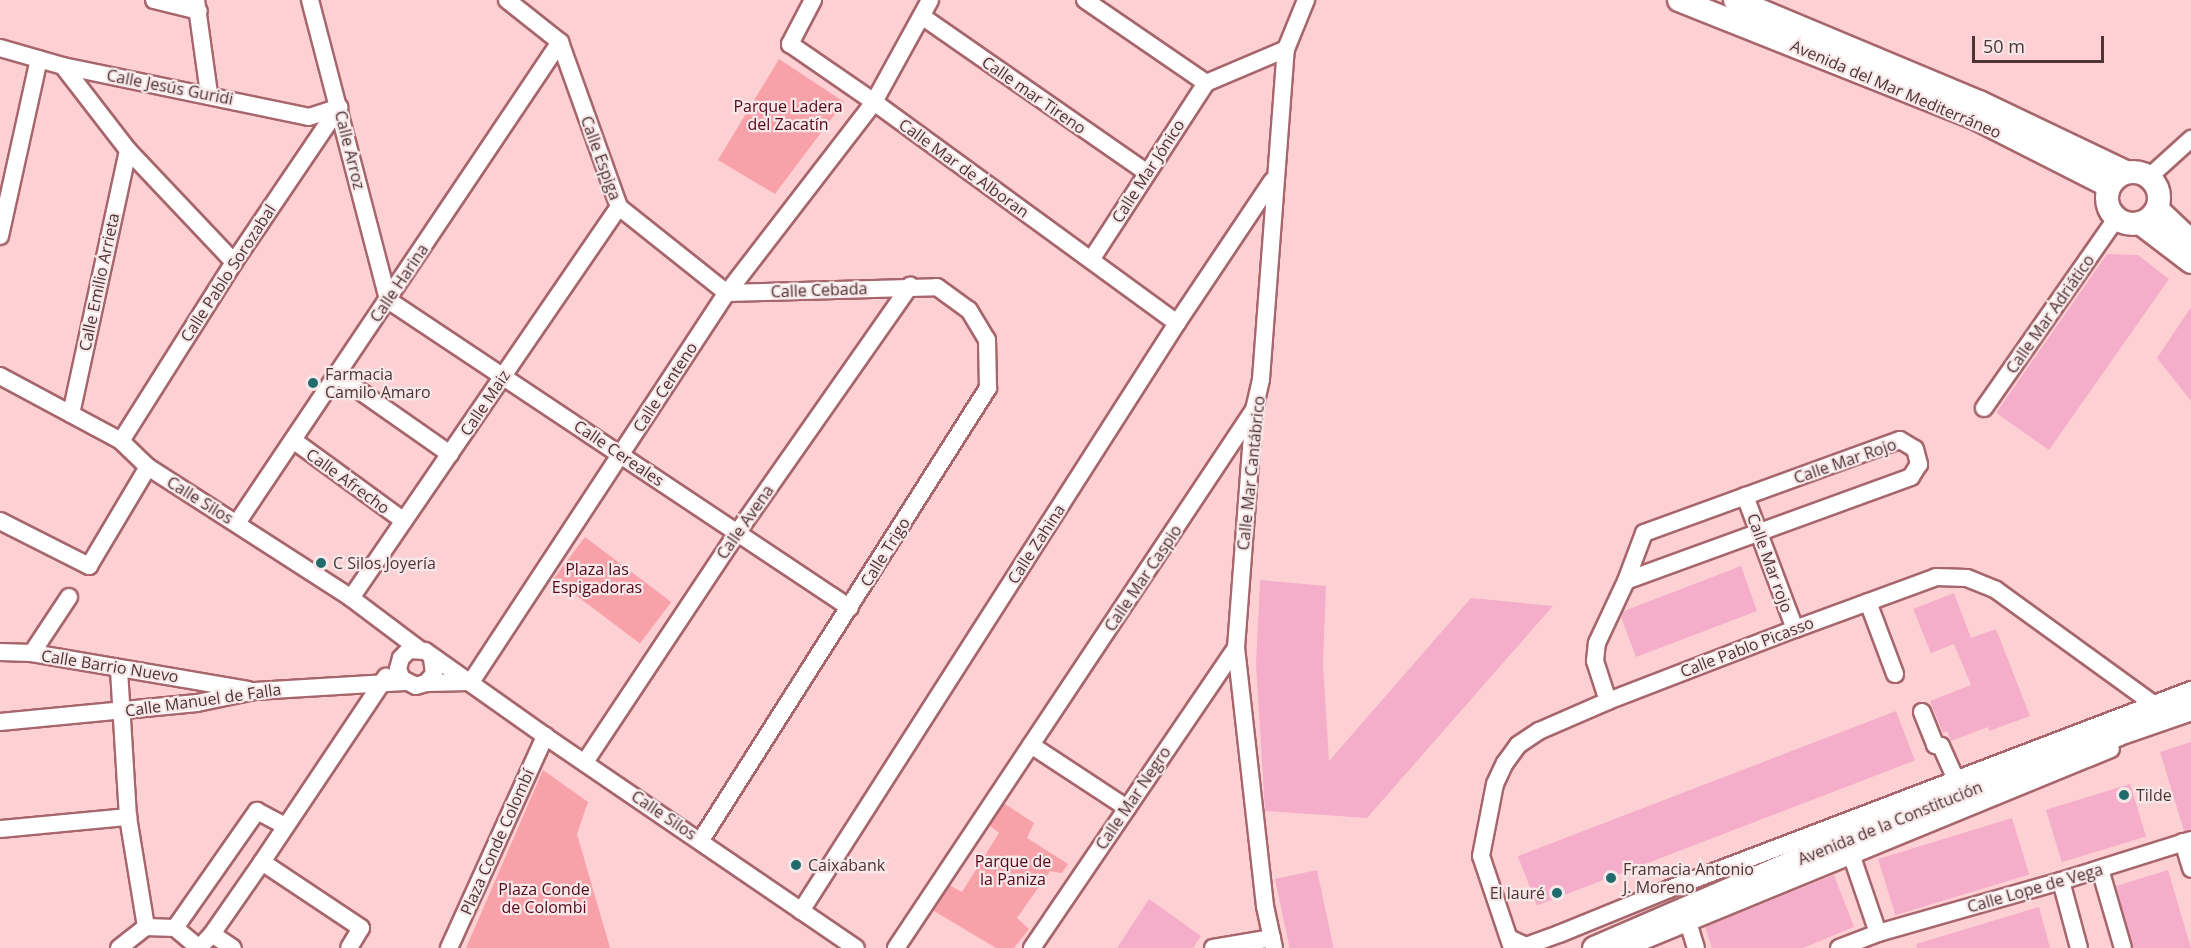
<!DOCTYPE html>
<html>
<head>
<meta charset="utf-8">
<style>
  body { margin:0 }
  #map { position:relative; width:2191px; height:948px; overflow:hidden; background:#fdd1d4; font-family:"Open Sans",sans-serif }
  div>[style] { position:absolute }
  [style*='--x'] { left:calc(var(--x)*1px); top:calc(var(--y)*1px); width:calc(var(--w)*1px); rotate:calc(var(--a)*1deg) }
  .green>* { inset:0; background:#f8a1a8; transform-origin:0 0 }
  .building>* { inset:0; background:#f5aeca; transform-origin:0 0 }
  .roads { filter:drop-shadow(2px 0 #a6666c) drop-shadow(-2px 0 #a6666c) drop-shadow(0 2px #a6666c) drop-shadow(0 -2px #a6666c) }
  .street>* { height:16px; margin:-8px; padding:0 8px; transform-origin:8px; border-radius:8px; background:#fff }
  .secondary>* { height:22px; margin:-11px; padding:0 11px; transform-origin:11px; border-radius:11px; background:#fff }
  .secondary>.ring { margin:-11px; padding:0; box-sizing:content-box; background:none; border:22px solid #fff; border-radius:50% }
  .dots>* { width:16px; height:16px; translate:-50% -50%; box-sizing:border-box; border:3px solid #f6e7e8; border-radius:50% }
  span { translate:-50% -50%; white-space:nowrap; text-align:center; line-height:1.15; -webkit-text-stroke:4.5px #f6e7e8; paint-order:stroke }
  .street-label { font-size:16px; color:#4f3335 }
  .park-label { font-size:16px; color:#55081b }
  .poi-label { font-size:16px; color:#4f3335 }
  .left { translate:0 -50%; text-align:left }
  .right { translate:-100% -50%; text-align:right }
  .scale { position:absolute; left:1972px; top:36px; width:132px; height:27px; box-sizing:border-box; border:3px solid #4f3335; border-top:0; padding-left:8px; font-size:18px; line-height:21px; white-space:nowrap; color:#4f3335; -webkit-text-stroke:4px #f6e7e8; paint-order:stroke }
</style>
</head>
<body>
<div id="map">
  <div class="green">
    <div style="clip-path:polygon(779px 59px,844px 102px,775px 194px,718px 160px)"></div>
    <div style="left:585px;top:537px;width:108px;height:52px;rotate:37deg"></div>
    <div style="clip-path:polygon(543px 770px,588px 802px,577px 834px,610px 948px,466px 948px)"></div>
    <div style="clip-path:polygon(1002px 802px,1034px 823px,1027px 838px,1068px 864px,1062px 873px,1050px 871px,1017px 918px,1029px 929px,1014px 948px,996px 948px,934px 911px,949px 885px,962px 892px,999px 833px,989px 825px)"></div>
  </div>
  <div class="building">
    <div style="clip-path:polygon(2107px 254px,2138px 255px,2169px 279px,2049px 450px,1996px 413px)"></div>
    <div style="clip-path:polygon(2191px 307px,2191px 401px,2157px 358px)"></div>
    <div style="clip-path:polygon(1741px 566px,1757px 611px,1636px 657px,1621px 617px,1624px 611px)"></div>
    <div style="clip-path:polygon(1260px 580px,1326px 586px,1323px 665px,1329px 761px,1471px 598px,1553px 606px,1367px 818px,1265px 811px,1256px 664px)"></div>
    <div style="clip-path:polygon(1954px 593px,1971px 638px,1996px 629px,2030px 716px,1989px 731px,1988px 727px,1951px 741px,1947px 731px,1943px 733px,1930px 701px,1971px 685px,1954px 644px,1931px 653px,1913px 609px)"></div>
    <div style="left:1896px;top:711px;width:53px;height:405px;rotate:69deg"></div>
    <div style="clip-path:polygon(2191px 742px,2191px 830px,2184px 831px,2160px 752px)"></div>
    <div style="left:2130px;top:784px;width:55px;height:88px;rotate:73deg"></div>
    <div style="left:2012px;top:818px;width:59px;height:140px;rotate:73deg"></div>
    <div style="left:1317px;top:870px;width:80px;height:43px;rotate:78deg"></div>
    <div style="clip-path:polygon(2168px 870px,2191px 948px,2133px 948px,2116px 886px)"></div>
    <div style="clip-path:polygon(1834px 875px,1854px 927px,1803px 948px,1712px 948px,1705px 927px)"></div>
    <div style="clip-path:polygon(1149px 899px,1201px 936px,1193px 948px,1117px 948px)"></div>
    <div style="clip-path:polygon(2039px 907px,2050px 948px,1917px 948px,1916px 944px)"></div>
  </div>
  <div class="roads">
    <div class="street">
      <div style="--x:154;--y:0;--w:46;--a:13.7"></div>
      <div style="--x:196;--y:0;--w:95;--a:82.1"></div>
      <div style="--x:310;--y:0;--w:310;--a:75.4"></div>
      <div style="--x:388;--y:300;--w:555;--a:33.69"></div>
      <div style="--x:507;--y:0;--w:68;--a:38.4"></div>
      <div style="--x:560;--y:42;--w:175;--a:70.3"></div>
      <div style="--x:619;--y:207;--w:138;--a:38.5"></div>
      <div style="--x:727;--y:293;--w:210;--a:-1.6"></div>
      <div style="--x:937;--y:287;--w:39;--a:36"></div>
      <div style="--x:969;--y:310;--w:35;--a:59"></div>
      <div style="--x:987;--y:340;--w:48;--a:88.8"></div>
      <div style="--x:988;--y:388;--w:535;--a:122.41"></div>
      <div style="--x:813;--y:0;--w:50;--a:117.6"></div>
      <div style="--x:790;--y:44;--w:102;--a:34.6"></div>
      <div style="--x:874;--y:102;--w:375;--a:36.1"></div>
      <div style="--x:1085;--y:0;--w:147;--a:34.4"></div>
      <div style="--x:923;--y:17;--w:272;--a:34.8"></div>
      <div style="--x:0;--y:48;--w:66;--a:15.9"></div>
      <div style="--x:63;--y:66;--w:251;--a:11.7"></div>
      <div style="--x:309;--y:117;--w:32;--a:-18"></div>
      <div style="--x:63;--y:66;--w:106;--a:52.3"></div>
      <div style="--x:128;--y:150;--w:154;--a:46.6"></div>
      <div style="--x:1206;--y:83;--w:87;--a:-23"></div>
      <div style="--x:2149;--y:177;--w:57;--a:-42.1"></div>
      <div style="--x:0;--y:236;--w:181;--a:-77.6"></div>
      <div style="--x:1091;--y:260;--w:211;--a:-57"></div>
      <div style="--x:337;--y:375;--w:138;--a:35"></div>
      <div style="--x:0;--y:376;--w:137;--a:28.2"></div>
      <div style="--x:121;--y:441;--w:37;--a:44"></div>
      <div style="--x:148;--y:467;--w:242;--a:32.8"></div>
      <div style="--x:351;--y:598;--w:85;--a:36.9"></div>
      <div style="--x:1984;--y:408;--w:231;--a:-55.1"></div>
      <div style="--x:71;--y:414;--w:270;--a:-77.8"></div>
      <div style="--x:293;--y:440;--w:137;--a:36.1"></div>
      <div style="--x:121;--y:441;--w:212;--a:-57.7"></div>
      <div style="--x:234;--y:262;--w:187;--a:-55.9"></div>
      <div style="--x:1745;--y:496;--w:142;--a:69.4"></div>
      <div style="--x:0;--y:521;--w:100;--a:26.8"></div>
      <div style="--x:89;--y:566;--w:115;--a:-59.2"></div>
      <div style="--x:237;--y:523;--w:579;--a:-56.12"></div>
      <div style="--x:351;--y:598;--w:474;--a:-55.6"></div>
      <div style="--x:1868;--y:602;--w:77;--a:69.4"></div>
      <div style="--x:0;--y:652;--w:32;--a:2"></div>
      <div style="--x:32;--y:653;--w:219;--a:9.7"></div>
      <div style="--x:32;--y:653;--w:67;--a:-56.5"></div>
      <div style="--x:432;--y:658;--w:16;--a:83"></div>
      <div style="--x:434;--y:674;--w:12;--a:132"></div>
      <div style="--x:426;--y:683;--w:10;--a:163"></div>
      <div style="--x:416;--y:686;--w:16;--a:-153"></div>
      <div style="--x:402;--y:679;--w:11;--a:-112"></div>
      <div style="--x:398;--y:669;--w:11;--a:-75"></div>
      <div style="--x:401;--y:658;--w:11;--a:-45"></div>
      <div style="--x:409;--y:650;--w:16;--a:4"></div>
      <div style="--x:425;--y:651;--w:147;--a:35.3"></div>
      <div style="--x:545;--y:736;--w:376;--a:34.3"></div>
      <div style="--x:119;--y:670;--w:147;--a:86.5"></div>
      <div style="--x:128;--y:817;--w:111;--a:80.7"></div>
      <div style="--x:471;--y:682;--w:466;--a:-56.7"></div>
      <div style="--x:727;--y:293;--w:241;--a:-52.4"></div>
      <div style="--x:874;--y:102;--w:116;--a:-61.2"></div>
      <div style="--x:426;--y:683;--w:45;--a:-1.3"></div>
      <div style="--x:1608;--y:701;--w:42;--a:-108"></div>
      <div style="--x:1595;--y:661;--w:18;--a:-84"></div>
      <div style="--x:1597;--y:643;--w:68;--a:-64.9"></div>
      <div style="--x:1626;--y:581;--w:51;--a:-69.4"></div>
      <div style="--x:1644;--y:533;--w:272;--a:-20"></div>
      <div style="--x:1900;--y:440;--w:17;--a:31"></div>
      <div style="--x:1915;--y:449;--w:16;--a:75"></div>
      <div style="--x:1919;--y:464;--w:15;--a:122"></div>
      <div style="--x:1911;--y:477;--w:303;--a:160"></div>
      <div style="--x:1922;--y:712;--w:35;--a:68"></div>
      <div style="--x:1935;--y:745;--w:6;--a:9"></div>
      <div style="--x:1941;--y:746;--w:37;--a:66"></div>
      <div style="--x:0;--y:722;--w:198;--a:-5.5"></div>
      <div style="--x:197;--y:703;--w:59;--a:-11.7"></div>
      <div style="--x:255;--y:691;--w:150;--a:-3.4"></div>
      <div style="--x:1031;--y:745;--w:115;--a:33.3"></div>
      <div style="--x:585;--y:762;--w:275;--a:-56.4"></div>
      <div style="--x:737;--y:533;--w:302;--a:-55"></div>
      <div style="--x:0;--y:829;--w:129;--a:-5.4"></div>
      <div style="--x:2183;--y:842;--w:28;--a:73"></div>
      <div style="--x:1852;--y:857;--w:80;--a:71.1"></div>
      <div style="--x:262;--y:862;--w:119;--a:33.7"></div>
      <div style="--x:361;--y:928;--w:23;--a:121"></div>
      <div style="--x:2100;--y:869;--w:82;--a:73.8"></div>
      <div style="--x:2061;--y:881;--w:69;--a:75"></div>
      <div style="--x:801;--y:911;--w:698;--a:-57.4"></div>
      <div style="--x:1177;--y:323;--w:171;--a:-56.2"></div>
      <div style="--x:1688;--y:922;--w:27;--a:73"></div>
      <div style="--x:212;--y:934;--w:25;--a:34"></div>
      <div style="--x:1511;--y:939;--w:17;--a:25"></div>
      <div style="--x:1526;--y:946;--w:35;--a:-20"></div>
      <div style="--x:1559;--y:934;--w:119;--a:-22.2"></div>
      <div style="--x:1669;--y:889;--w:559;--a:-20.87"></div>
      <div style="--x:119;--y:948;--w:34;--a:-38"></div>
      <div style="--x:146;--y:927;--w:29;--a:2"></div>
      <div style="--x:199;--y:948;--w:19;--a:-47"></div>
      <div style="--x:212;--y:934;--w:88;--a:-55.2"></div>
      <div style="--x:262;--y:862;--w:223;--a:-56.2"></div>
      <div style="--x:199;--y:948;--w:31;--a:-140"></div>
      <div style="--x:175;--y:928;--w:143;--a:-55"></div>
      <div style="--x:257;--y:811;--w:32;--a:28"></div>
      <div style="--x:449;--y:948;--w:233;--a:-65.6"></div>
      <div style="--x:896;--y:948;--w:645;--a:-56.38"></div>
      <div style="--x:1032;--y:948;--w:363;--a:-55.8"></div>
      <div style="--x:1213;--y:948;--w:60;--a:-9.6"></div>
      <div style="--x:1274;--y:948;--w:43;--a:-102.1"></div>
      <div style="--x:1265;--y:906;--w:260;--a:-96.4"></div>
      <div style="--x:1236;--y:648;--w:239;--a:-85.7"></div>
      <div style="--x:1254;--y:410;--w:32;--a:-77"></div>
      <div style="--x:1261;--y:379;--w:331;--a:-85.7"></div>
      <div style="--x:1286;--y:49;--w:53;--a:-67.8"></div>
      <div style="--x:1512;--y:948;--w:97;--a:-108.6"></div>
      <div style="--x:1481;--y:856;--w:73;--a:-79"></div>
      <div style="--x:1495;--y:784;--w:23;--a:-65"></div>
      <div style="--x:1505;--y:763;--w:22;--a:-54"></div>
      <div style="--x:1518;--y:745;--w:25;--a:-34"></div>
      <div style="--x:1539;--y:731;--w:75;--a:-23.5"></div>
      <div style="--x:1608;--y:701;--w:200;--a:-21.1"></div>
      <div style="--x:1795;--y:629;--w:150;--a:-20.2"></div>
      <div style="--x:1936;--y:577;--w:31;--a:2"></div>
      <div style="--x:1967;--y:578;--w:31;--a:22"></div>
      <div style="--x:1996;--y:590;--w:193;--a:35.9"></div>
      <div style="--x:1626;--y:948;--w:524;--a:-22.31"></div>
      <div style="--x:1839;--y:948;--w:42;--a:-21"></div>
      <div style="--x:1878;--y:933;--w:190;--a:-15.9"></div>
      <div style="--x:2061;--y:881;--w:136;--a:-17.5"></div>
    </div>
    <div class="secondary">
      <div style="--x:1679;--y:0;--w:316;--a:21.7"></div>
      <div style="--x:1973;--y:117;--w:153;--a:26.9"></div>
      <div style="--x:1735;--y:0;--w:264;--a:22.7"></div>
      <div style="--x:1979;--y:102;--w:163;--a:25.5"></div>
      <div class="ring" style="left:2107px;top:172px;width:30px;height:30px"></div>
      <div style="--x:2157;--y:209;--w:47;--a:43.3"></div>
      <div style="--x:2140;--y:223;--w:64;--a:37.4"></div>
      <div style="--x:1594;--y:948;--w:275;--a:-23.4"></div>
      <div style="--x:1846;--y:839;--w:292;--a:-21"></div>
      <div style="--x:2119;--y:734;--w:76;--a:-19.1"></div>
    </div>
  </div>
  <div class="dots">
    <div style="left:313px;top:383px;background:#206c6c"></div>
    <div style="left:321px;top:563px;background:#206c6c"></div>
    <div style="left:2124px;top:795px;background:#206c6c"></div>
    <div style="left:796px;top:865px;background:#206c6c"></div>
    <div style="left:1611px;top:878px;background:#206c6c"></div>
    <div style="left:1557px;top:893px;background:#206c6c"></div>
  </div>
  <div class="street-label">
    <span style="left:170px;top:87px;rotate:11deg">Calle Jesús Guridi</span>
    <span style="left:1896px;top:89px;rotate:23deg">Avenida del Mar Mediterráneo</span>
    <span style="left:1034px;top:95px;rotate:35deg">Calle mar Tireno</span>
    <span style="left:350px;top:150px;rotate:76deg">Calle Arroz</span>
    <span style="left:601px;top:158px;rotate:70deg">Calle Espiga</span>
    <span style="left:964px;top:168px;rotate:36deg">Calle Mar de Alboran</span>
    <span style="left:1148px;top:171px;rotate:-57deg">Calle Mar Jónico</span>
    <span style="left:228px;top:273px;rotate:-57deg">Calle Pablo Sorozabal</span>
    <span style="left:99px;top:282px;rotate:-78deg">Calle Emilio Arrieta</span>
    <span style="left:399px;top:283px;rotate:-56deg">Calle Harina</span>
    <span style="left:819px;top:290px;rotate:-2deg">Calle Cebada</span>
    <span style="left:2050px;top:314px;rotate:-55deg">Calle Mar Adriático</span>
    <span style="left:665px;top:387px;rotate:-57deg">Calle Centeno</span>
    <span style="left:485px;top:403px;rotate:-56deg">Calle Maiz</span>
    <span style="left:619px;top:453px;rotate:34deg">Calle Cereales</span>
    <span style="left:1845px;top:461px;rotate:-19deg">Calle Mar Rojo</span>
    <span style="left:1251px;top:473px;rotate:-84deg">Calle Mar Cantábrico</span>
    <span style="left:348px;top:481px;rotate:36deg">Calle Afrecho</span>
    <span style="left:200px;top:500px;rotate:32deg">Calle Silos</span>
    <span style="left:745px;top:522px;rotate:-55deg">Calle Avena</span>
    <span style="left:1036px;top:544px;rotate:-57deg">Calle Zahina</span>
    <span style="left:885px;top:552px;rotate:-58deg">Calle Trigo</span>
    <span style="left:1770px;top:563px;rotate:70deg">Calle Mar rojo</span>
    <span style="left:1143px;top:578px;rotate:-56deg">Calle Mar Caspio</span>
    <span style="left:1747px;top:647px;rotate:-21deg">Calle Pablo Picasso</span>
    <span style="left:110px;top:666px;rotate:9deg">Calle Barrio Nuevo</span>
    <span style="left:203px;top:700px;rotate:-8deg">Calle Manuel de Falla</span>
    <span style="left:1133px;top:798px;rotate:-56deg">Calle Mar Negro</span>
    <span style="left:664px;top:815px;rotate:34deg">Calle Silos</span>
    <span style="left:1890px;top:823px;rotate:-22deg">Avenida de la Constitución</span>
    <span style="left:497px;top:842px;rotate:-66deg">Plaza Conde Colombí</span>
    <span style="left:2035px;top:888px;rotate:-16deg">Calle Lope de Vega</span>
  </div>
  <div class="park-label">
    <span style="left:788px;top:115px">Parque Ladera<br>del Zacatín</span>
    <span style="left:597px;top:578px">Plaza las<br>Espigadoras</span>
    <span style="left:1013px;top:870px">Parque de<br>la Paniza</span>
    <span style="left:544px;top:898px">Plaza Conde<br>de Colombi</span>
  </div>
  <div class="poi-label">
    <span class="left" style="left:325px;top:383px">Farmacia<br>Camilo Amaro</span>
    <span class="left" style="left:333px;top:563px">C Silos Joyería</span>
    <span class="left" style="left:2136px;top:795px">Tilde</span>
    <span class="left" style="left:808px;top:865px">Caixabank</span>
    <span class="left" style="left:1623px;top:878px">Framacia Antonio<br>J. Moreno</span>
    <span class="right" style="left:1545px;top:893px">El lauré</span>
  </div>
  <div class="scale">50 m</div>
</div>
</body>
</html>
